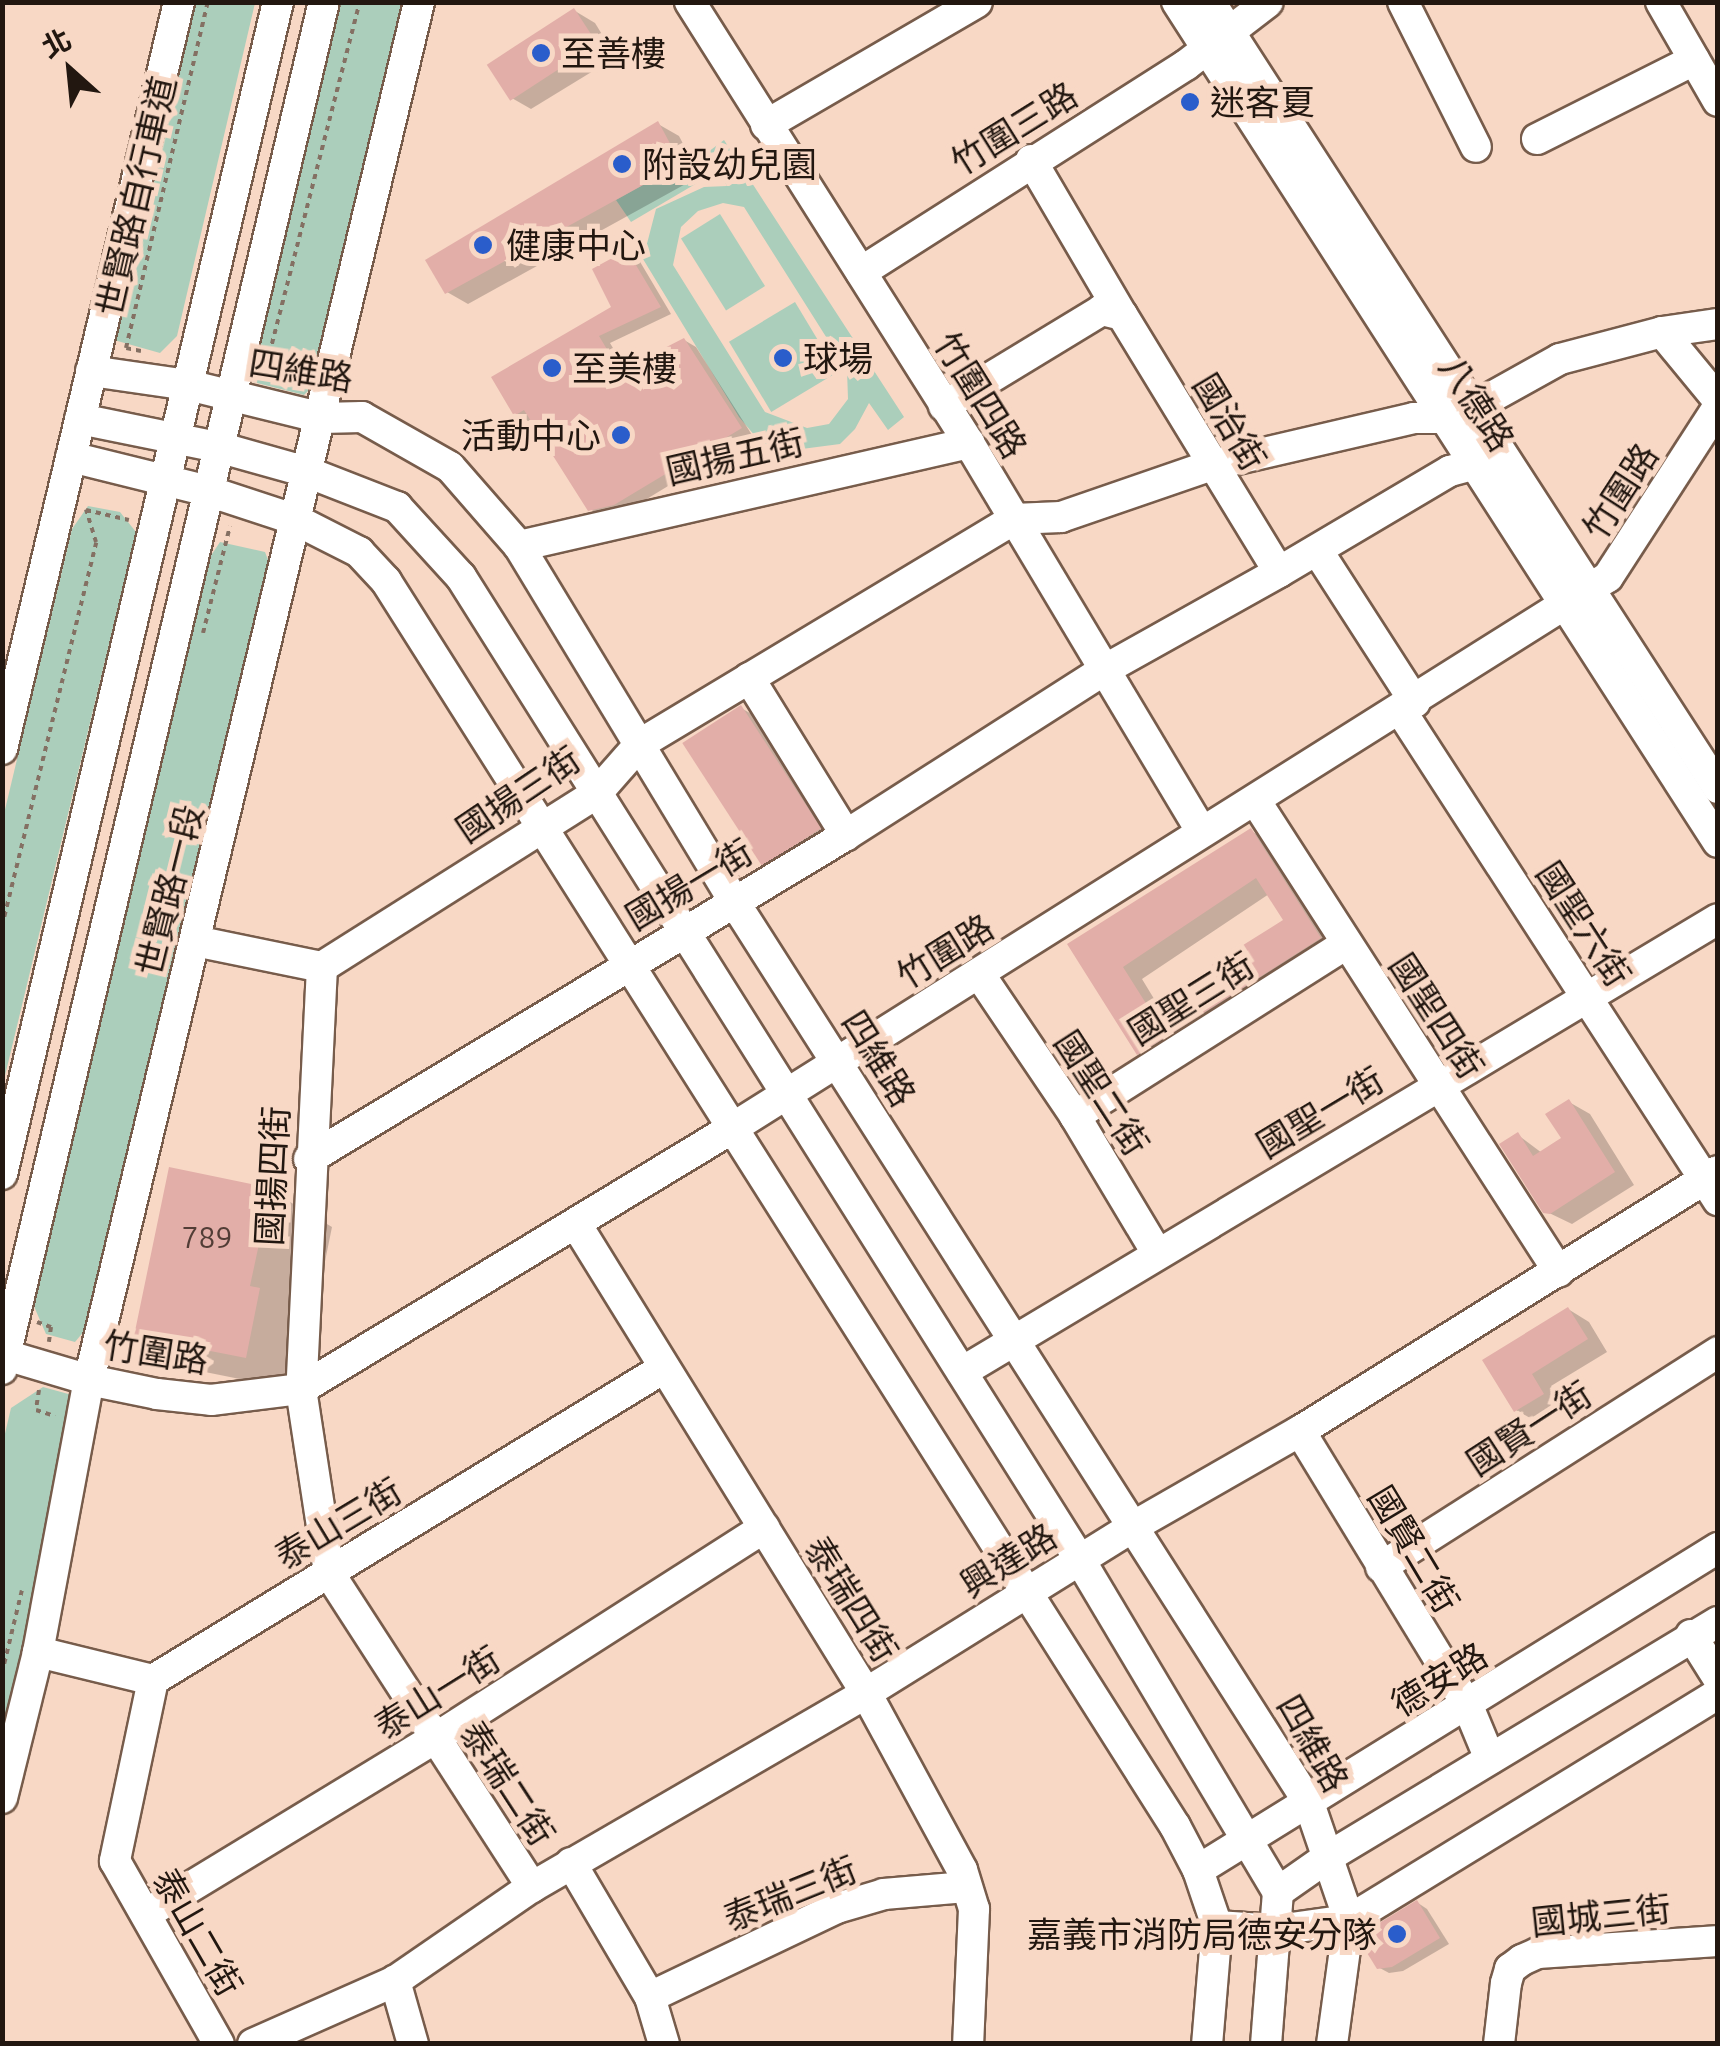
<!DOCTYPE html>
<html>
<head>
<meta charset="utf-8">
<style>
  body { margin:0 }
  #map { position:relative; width:1720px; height:2046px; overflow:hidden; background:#f8d8c5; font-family:Ubuntu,"Noto Sans TC",sans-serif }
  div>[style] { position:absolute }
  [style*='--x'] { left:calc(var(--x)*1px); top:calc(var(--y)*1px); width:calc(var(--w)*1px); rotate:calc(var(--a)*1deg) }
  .green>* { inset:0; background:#abcebb; transform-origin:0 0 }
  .shadow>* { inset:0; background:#0003 }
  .building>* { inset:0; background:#e2aea8; transform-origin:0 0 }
  .path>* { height:4px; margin-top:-2px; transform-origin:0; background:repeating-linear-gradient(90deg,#847063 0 5px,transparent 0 10px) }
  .roads { filter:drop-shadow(2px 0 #775c4b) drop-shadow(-2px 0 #775c4b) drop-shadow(0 2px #775c4b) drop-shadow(0 -2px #775c4b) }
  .minor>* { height:30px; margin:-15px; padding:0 15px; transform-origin:15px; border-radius:15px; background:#fff }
  .dots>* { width:28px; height:28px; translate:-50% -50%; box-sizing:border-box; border:5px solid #f8d8c5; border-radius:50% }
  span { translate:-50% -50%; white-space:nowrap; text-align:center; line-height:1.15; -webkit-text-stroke:10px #f8d8c5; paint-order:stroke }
  .number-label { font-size:30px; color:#523d36 }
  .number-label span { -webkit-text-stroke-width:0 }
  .poi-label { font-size:35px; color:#221710 }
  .left { translate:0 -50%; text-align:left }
  .right { translate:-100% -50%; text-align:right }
  .street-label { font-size:35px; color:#221710 }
  .frame { position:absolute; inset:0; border:5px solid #221710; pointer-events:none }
  .north { position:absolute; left:20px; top:20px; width:100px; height:100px; -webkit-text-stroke:8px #f8d8c5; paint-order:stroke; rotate:333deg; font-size:28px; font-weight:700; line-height:40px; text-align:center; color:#221710 }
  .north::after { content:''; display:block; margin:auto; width:35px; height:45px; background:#221710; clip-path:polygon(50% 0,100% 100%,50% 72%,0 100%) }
</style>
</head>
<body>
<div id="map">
  <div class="green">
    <div style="clip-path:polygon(192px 3px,255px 3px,177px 336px,160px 353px,114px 340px)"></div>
    <div style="clip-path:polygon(338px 3px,409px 3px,323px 376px,304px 395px,253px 382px,252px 348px)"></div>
    <div style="clip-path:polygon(evenodd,724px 140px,904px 417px,888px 430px,869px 403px,855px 429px,840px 444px,794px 450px,761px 443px,739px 417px,643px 259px,656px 209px,704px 187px,727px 186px,708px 152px,724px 140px,723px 203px,744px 207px,847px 370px,848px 399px,829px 424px,807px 428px,765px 412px,673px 265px,681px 227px,698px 211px,723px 203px)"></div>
    <div style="clip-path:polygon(681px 164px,714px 173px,631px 222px,616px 200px)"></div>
    <div style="left:720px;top:214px;width:85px;height:46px;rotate:58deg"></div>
    <div style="left:795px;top:302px;width:82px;height:77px;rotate:59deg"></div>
    <div style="clip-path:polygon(88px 506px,120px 512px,136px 532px,3px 1084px,3px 818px,72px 529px)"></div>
    <div style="clip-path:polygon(220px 542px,265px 552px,274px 575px,96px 1317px,75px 1342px,46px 1334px,33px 1304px,92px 1027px,206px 563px)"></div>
    <div style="clip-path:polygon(43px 1387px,72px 1395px,73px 1425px,3px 1734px,3px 1442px,11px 1408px)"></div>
  </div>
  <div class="shadow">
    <div style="clip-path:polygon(575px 11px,595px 23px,616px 57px,531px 109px,510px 97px)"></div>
    <div style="clip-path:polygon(658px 124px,679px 136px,700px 176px,468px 304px,447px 292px)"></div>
    <div style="clip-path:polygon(627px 253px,639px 260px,671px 314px,610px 343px,626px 370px,684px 340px,696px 347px,752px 435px,627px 511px,602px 516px,590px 509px,533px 419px,528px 421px,516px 414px,614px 308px)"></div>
    <div style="clip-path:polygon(741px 708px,762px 720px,839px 841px,784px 875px,763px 862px)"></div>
    <div style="clip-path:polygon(evenodd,1251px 831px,1272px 843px,1341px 950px,1159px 1065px,1138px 1053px,1071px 945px,1251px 831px,1269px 894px,1286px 921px,1156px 1002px,1142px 979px,1269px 894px)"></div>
    <div style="clip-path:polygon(1569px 1102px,1590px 1114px,1634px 1185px,1572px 1224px,1545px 1211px,1518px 1135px,1542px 1153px,1564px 1139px)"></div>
    <div style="clip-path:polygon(270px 1190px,332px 1227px,313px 1321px,322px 1327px,309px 1393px,200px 1371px,137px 1334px)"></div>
    <div style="clip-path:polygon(1568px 1309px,1589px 1322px,1607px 1352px,1551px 1386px,1563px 1406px,1537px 1422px,1516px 1410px,1485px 1361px)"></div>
    <div style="clip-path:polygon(1418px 1903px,1427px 1909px,1449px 1944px,1403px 1971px,1389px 1973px,1378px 1967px)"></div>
  </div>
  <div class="building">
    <div style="left:574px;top:8px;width:43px;height:104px;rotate:57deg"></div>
    <div style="clip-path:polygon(658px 121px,681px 164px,445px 294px,425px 260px)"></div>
    <div style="clip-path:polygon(627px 250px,661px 307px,599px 336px,620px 371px,684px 338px,742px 428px,614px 505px,588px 511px,524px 410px,514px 416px,491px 377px,611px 307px,592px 269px)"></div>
    <div style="left:741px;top:705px;width:147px;height:70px;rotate:57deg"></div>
    <div style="clip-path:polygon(evenodd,1251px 828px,1321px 938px,1137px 1055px,1067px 944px,1251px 828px,1256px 878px,1283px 920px,1147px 1005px,1123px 967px,1256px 878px)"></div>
    <div style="clip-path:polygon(1569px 1099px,1615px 1172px,1550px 1214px,1543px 1213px,1499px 1144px,1518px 1132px,1533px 1156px,1561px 1138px,1545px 1114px)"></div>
    <div style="clip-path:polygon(169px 1167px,271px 1188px,250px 1286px,260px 1288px,246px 1358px,134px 1336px)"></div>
    <div style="clip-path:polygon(1568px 1307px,1588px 1339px,1532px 1374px,1544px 1394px,1514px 1412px,1482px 1360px)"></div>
    <div style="clip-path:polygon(1417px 1900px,1440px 1938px,1392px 1967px,1377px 1969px,1364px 1948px,1366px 1931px)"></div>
  </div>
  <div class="path">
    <div style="--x:141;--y:351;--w:15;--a:-169"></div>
    <div style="--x:126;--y:348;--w:356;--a:-76.7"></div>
    <div style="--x:267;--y:363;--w:373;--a:-75.6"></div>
    <div style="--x:203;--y:633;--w:110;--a:-75.8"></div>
    <div style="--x:2;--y:926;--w:395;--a:-76.2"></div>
    <div style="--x:96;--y:542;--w:34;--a:-107"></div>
    <div style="--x:86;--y:510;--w:44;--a:13.1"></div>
    <div style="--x:37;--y:1322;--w:15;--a:20"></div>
    <div style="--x:51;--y:1327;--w:15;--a:98"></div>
    <div style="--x:39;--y:1390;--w:20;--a:99"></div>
    <div style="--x:36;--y:1410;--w:20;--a:18"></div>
    <div style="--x:2;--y:1673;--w:85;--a:-76.5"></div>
  </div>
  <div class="roads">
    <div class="minor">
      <div style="--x:690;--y:2;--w:522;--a:57.68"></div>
      <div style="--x:969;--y:443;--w:453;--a:59.1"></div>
      <div style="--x:1177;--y:2;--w:999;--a:57.22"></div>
      <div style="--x:1210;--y:2;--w:936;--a:57.12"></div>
      <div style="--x:1403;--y:2;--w:162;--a:63.3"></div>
      <div style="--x:1661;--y:2;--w:114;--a:60.1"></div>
      <div style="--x:766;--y:125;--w:244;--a:-30.2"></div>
      <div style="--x:1537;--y:139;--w:176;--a:-26.7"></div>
      <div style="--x:1031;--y:160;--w:180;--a:59.6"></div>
      <div style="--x:861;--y:272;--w:385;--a:-32.5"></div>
      <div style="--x:1186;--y:65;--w:103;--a:-37.5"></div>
      <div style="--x:1662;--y:332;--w:88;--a:50.5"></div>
      <div style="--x:91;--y:371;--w:98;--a:8.2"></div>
      <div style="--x:188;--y:385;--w:138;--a:13.8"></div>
      <div style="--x:322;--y:418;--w:40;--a:-1.4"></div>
      <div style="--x:362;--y:417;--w:101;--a:29.6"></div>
      <div style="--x:450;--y:467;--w:105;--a:48.9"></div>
      <div style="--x:519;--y:546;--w:414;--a:58.8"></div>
      <div style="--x:733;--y:900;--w:1071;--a:57.47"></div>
      <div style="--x:1309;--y:1803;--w:124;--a:71.1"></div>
      <div style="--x:1349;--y:1920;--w:125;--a:97.8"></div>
      <div style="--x:80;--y:419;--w:141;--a:11.5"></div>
      <div style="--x:218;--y:447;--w:92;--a:15.7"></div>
      <div style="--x:307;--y:472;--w:97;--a:21.3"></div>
      <div style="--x:397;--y:507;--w:95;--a:47.6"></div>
      <div style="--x:461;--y:577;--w:1162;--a:57.8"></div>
      <div style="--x:1080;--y:1560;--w:387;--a:59.2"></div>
      <div style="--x:1278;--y:1892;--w:152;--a:94.5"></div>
      <div style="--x:71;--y:457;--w:141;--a:13.9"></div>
      <div style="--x:208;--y:491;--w:93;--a:18.2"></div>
      <div style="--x:296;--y:520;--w:71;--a:26.9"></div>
      <div style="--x:359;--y:552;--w:40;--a:47"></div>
      <div style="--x:386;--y:581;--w:1474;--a:57.64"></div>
      <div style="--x:1175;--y:1826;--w:50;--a:62.4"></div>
      <div style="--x:1198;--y:1870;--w:59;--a:71.3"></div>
      <div style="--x:1217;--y:1926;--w:118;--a:94.8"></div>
      <div style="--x:519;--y:546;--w:462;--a:-12.9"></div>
      <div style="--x:1317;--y:550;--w:181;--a:57.2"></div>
      <div style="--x:1279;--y:572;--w:199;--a:-30.6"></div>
      <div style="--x:1450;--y:471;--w:23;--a:-15"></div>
      <div style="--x:749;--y:678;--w:185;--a:58.3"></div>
      <div style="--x:1401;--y:711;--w:583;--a:57.05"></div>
      <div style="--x:2;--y:749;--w:768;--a:-76.67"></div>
      <div style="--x:1255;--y:800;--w:561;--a:57.22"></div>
      <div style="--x:195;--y:941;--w:130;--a:11.6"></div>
      <div style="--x:322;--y:967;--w:324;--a:-32.3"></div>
      <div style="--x:596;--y:794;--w:67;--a:-48.7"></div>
      <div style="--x:640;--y:744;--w:436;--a:-31"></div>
      <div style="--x:1014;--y:519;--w:47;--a:-2.4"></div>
      <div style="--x:1061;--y:517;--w:160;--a:-19"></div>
      <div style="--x:1212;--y:465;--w:207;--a:-13.1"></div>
      <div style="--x:1414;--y:418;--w:40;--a:0"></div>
      <div style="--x:1454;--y:418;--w:121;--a:-29.1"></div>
      <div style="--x:1560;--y:359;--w:106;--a:-14.8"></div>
      <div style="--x:1662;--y:332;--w:57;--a:-8.1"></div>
      <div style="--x:322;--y:967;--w:423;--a:92.8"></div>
      <div style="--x:301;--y:1389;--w:186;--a:81.3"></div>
      <div style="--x:329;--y:1573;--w:374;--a:57.1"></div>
      <div style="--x:980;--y:975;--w:170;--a:56"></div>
      <div style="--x:1075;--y:1116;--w:160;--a:59.1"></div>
      <div style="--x:1075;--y:1116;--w:321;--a:-32.4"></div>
      <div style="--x:309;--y:1159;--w:627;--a:-31.1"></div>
      <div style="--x:846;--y:835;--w:306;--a:-32.6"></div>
      <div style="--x:1104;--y:670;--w:201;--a:-29.2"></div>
      <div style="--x:1279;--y:572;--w:301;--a:-121.4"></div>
      <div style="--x:1122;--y:315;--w:21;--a:-166"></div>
      <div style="--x:1102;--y:310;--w:185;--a:148.7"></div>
      <div style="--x:2;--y:1174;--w:1204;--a:-76.75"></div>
      <div style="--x:576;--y:1224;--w:551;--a:58.27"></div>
      <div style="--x:866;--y:1693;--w:201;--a:61.5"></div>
      <div style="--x:962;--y:1870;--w:41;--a:72.9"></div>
      <div style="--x:974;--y:1909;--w:135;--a:92.5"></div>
      <div style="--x:2;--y:1354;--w:91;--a:16.6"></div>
      <div style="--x:89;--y:1380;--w:69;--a:11.6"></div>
      <div style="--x:157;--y:1394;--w:54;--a:6.3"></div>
      <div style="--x:211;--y:1400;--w:91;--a:-7"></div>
      <div style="--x:301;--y:1389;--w:502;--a:-31.16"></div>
      <div style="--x:731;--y:1129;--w:1036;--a:-32.19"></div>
      <div style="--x:1608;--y:577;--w:202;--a:-57.1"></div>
      <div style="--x:2;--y:1369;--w:1404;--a:-76.75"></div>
      <div style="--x:962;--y:1372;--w:881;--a:-30.93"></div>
      <div style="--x:1300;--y:1431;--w:322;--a:58.6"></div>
      <div style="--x:1468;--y:1706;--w:57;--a:67.5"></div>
      <div style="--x:1381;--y:1567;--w:400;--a:-32.5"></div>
      <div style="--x:1691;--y:1635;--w:51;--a:57.9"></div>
      <div style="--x:38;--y:1652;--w:118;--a:13.7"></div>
      <div style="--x:153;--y:1680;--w:599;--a:-31.41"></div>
      <div style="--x:153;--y:1680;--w:185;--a:101.9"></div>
      <div style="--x:115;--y:1861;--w:210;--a:60.4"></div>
      <div style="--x:2;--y:1798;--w:150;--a:-76.1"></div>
      <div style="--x:38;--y:1652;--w:277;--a:-79.4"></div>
      <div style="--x:89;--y:1380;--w:1417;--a:-76.53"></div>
      <div style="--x:571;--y:1863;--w:156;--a:59.5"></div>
      <div style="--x:650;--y:1997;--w:49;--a:73.4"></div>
      <div style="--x:1198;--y:1870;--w:612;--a:-31.77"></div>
      <div style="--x:1278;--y:1892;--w:61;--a:-35"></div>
      <div style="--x:1328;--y:1857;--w:455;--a:-31.1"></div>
      <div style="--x:146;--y:1914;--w:337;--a:-31.3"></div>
      <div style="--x:434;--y:1739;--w:392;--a:-32.6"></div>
      <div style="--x:1217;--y:1926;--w:60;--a:3.8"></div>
      <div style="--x:1277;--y:1930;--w:73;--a:-7.9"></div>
      <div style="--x:1349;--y:1920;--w:433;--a:-31.5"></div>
      <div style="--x:650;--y:1997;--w:207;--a:-25.5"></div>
      <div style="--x:837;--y:1908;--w:49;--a:-16.6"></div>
      <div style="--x:884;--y:1894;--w:82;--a:-4.9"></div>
      <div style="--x:253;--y:2044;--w:155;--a:-23.9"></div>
      <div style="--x:413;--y:2044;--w:66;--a:-105.9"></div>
      <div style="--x:395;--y:1981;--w:166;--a:-34.5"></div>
      <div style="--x:532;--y:1887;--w:386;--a:-30.1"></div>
      <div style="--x:866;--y:1693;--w:316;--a:-31.9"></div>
      <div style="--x:1134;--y:1526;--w:191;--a:-29.8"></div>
      <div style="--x:1300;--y:1431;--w:492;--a:-31.9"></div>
      <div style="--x:1499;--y:2044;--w:61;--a:-83.5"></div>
      <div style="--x:1506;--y:1983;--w:15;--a:-74"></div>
      <div style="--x:1510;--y:1969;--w:15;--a:-37"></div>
      <div style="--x:1522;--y:1960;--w:17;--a:-24"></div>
      <div style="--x:1538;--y:1953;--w:180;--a:-3.8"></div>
    </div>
  </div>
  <div class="dots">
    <div style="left:541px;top:53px;background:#2a5dcb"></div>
    <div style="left:1190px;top:102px;background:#2a5dcb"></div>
    <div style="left:622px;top:164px;background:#2a5dcb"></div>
    <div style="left:483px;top:245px;background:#2a5dcb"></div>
    <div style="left:783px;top:358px;background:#2a5dcb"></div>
    <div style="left:552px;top:368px;background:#2a5dcb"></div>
    <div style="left:621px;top:435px;background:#2a5dcb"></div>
    <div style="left:1397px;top:1934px;background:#2a5dcb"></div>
  </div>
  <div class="number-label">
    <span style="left:207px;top:1237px">789</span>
  </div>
  <div class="poi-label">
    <span class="left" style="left:561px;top:53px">至善樓</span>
    <span class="left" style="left:1210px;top:102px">迷客夏</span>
    <span class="left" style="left:642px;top:164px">附設幼兒園</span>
    <span class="left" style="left:506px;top:245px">健康中心</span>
    <span class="left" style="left:803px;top:358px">球場</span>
    <span class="left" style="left:572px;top:368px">至美樓</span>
    <span class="right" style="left:601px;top:435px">活動中心</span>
    <span class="right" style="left:1377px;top:1934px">嘉義市消防局德安分隊</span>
  </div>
  <div class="street-label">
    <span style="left:1014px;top:128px;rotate:-32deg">竹圍三路</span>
    <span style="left:136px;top:196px;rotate:-77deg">世賢路自行車道</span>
    <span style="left:301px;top:370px;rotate:9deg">四維路</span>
    <span style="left:981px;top:395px;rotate:58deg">竹圍四路</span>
    <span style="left:1477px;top:403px;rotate:57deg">八德路</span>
    <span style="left:1230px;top:422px;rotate:59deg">國治街</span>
    <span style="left:735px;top:456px;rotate:-13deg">國揚五街</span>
    <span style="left:1620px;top:491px;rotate:-57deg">竹圍路</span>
    <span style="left:518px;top:794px;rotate:-34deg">國揚三街</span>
    <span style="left:689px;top:884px;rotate:-31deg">國揚一街</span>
    <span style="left:169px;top:890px;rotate:-76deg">世賢路一段</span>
    <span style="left:1584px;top:924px;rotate:57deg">國聖六街</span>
    <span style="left:945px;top:951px;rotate:-32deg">竹圍路</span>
    <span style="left:1191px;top:998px;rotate:-32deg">國聖三街</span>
    <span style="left:1437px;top:1016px;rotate:57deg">國聖四街</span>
    <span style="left:879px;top:1058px;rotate:58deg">四維路</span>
    <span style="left:1102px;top:1093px;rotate:57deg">國聖二街</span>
    <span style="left:1320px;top:1112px;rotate:-31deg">國聖一街</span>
    <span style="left:272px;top:1176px;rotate:-87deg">國揚四街</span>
    <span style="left:156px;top:1352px;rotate:9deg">竹圍路</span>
    <span style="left:1529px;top:1428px;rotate:-33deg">國賢一街</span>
    <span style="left:338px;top:1523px;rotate:-31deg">泰山三街</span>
    <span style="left:1414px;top:1549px;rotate:59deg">國賢二街</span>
    <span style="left:1008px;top:1560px;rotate:-32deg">興達路</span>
    <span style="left:852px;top:1599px;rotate:58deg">泰瑞四街</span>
    <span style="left:1439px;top:1679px;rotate:-32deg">德安路</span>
    <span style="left:437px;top:1692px;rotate:-32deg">泰山一街</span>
    <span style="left:1313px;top:1743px;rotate:60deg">四維路</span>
    <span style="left:508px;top:1783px;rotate:57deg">泰瑞二街</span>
    <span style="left:790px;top:1893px;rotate:-22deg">泰瑞三街</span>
    <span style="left:1601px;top:1915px;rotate:-6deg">國城三街</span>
    <span style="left:198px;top:1932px;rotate:60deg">泰山二街</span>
  </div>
  <div class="frame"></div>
  <div class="north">北</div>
</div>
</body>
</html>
